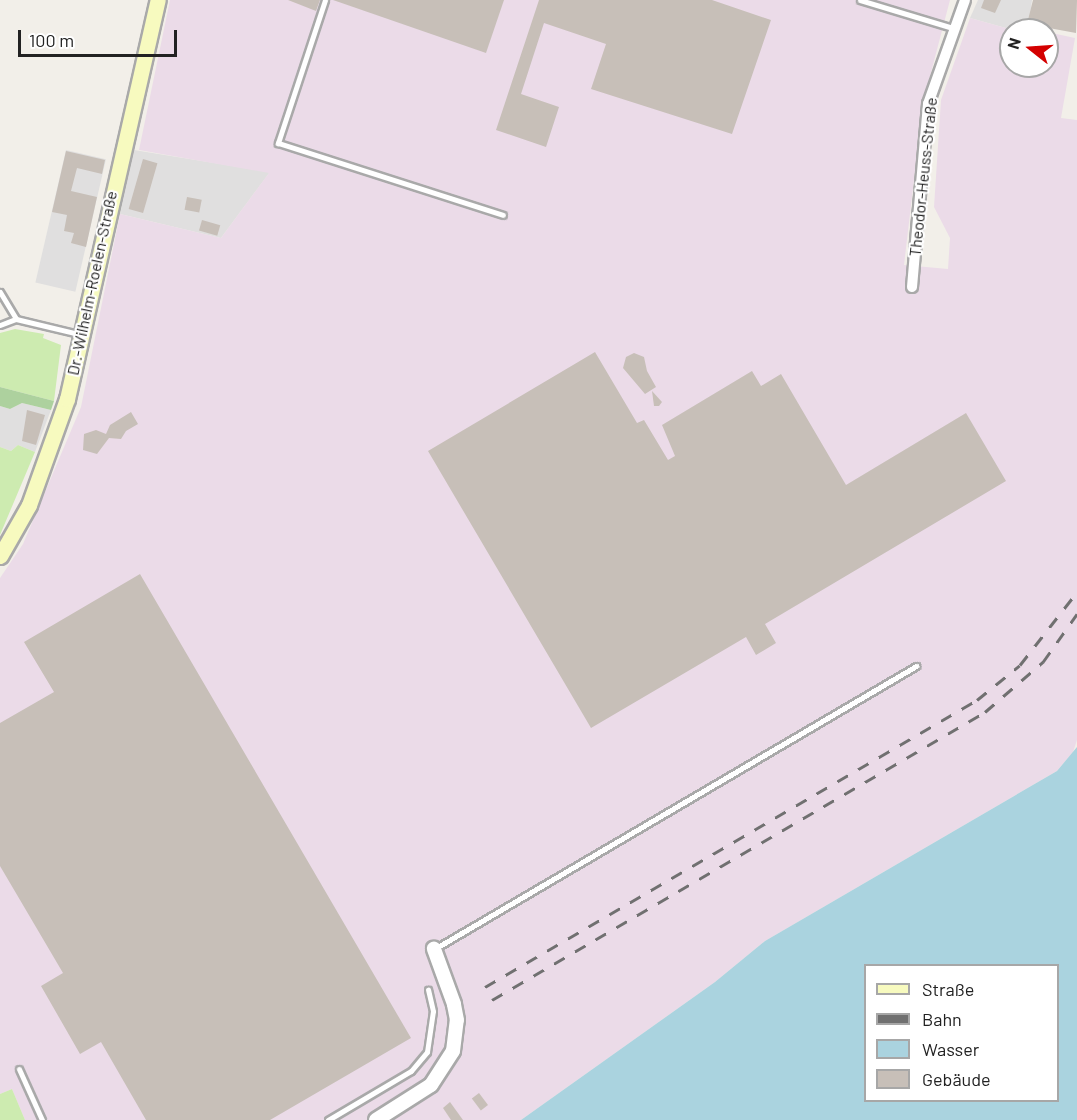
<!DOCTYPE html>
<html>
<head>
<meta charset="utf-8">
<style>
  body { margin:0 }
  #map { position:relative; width:1077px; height:1120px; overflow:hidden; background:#f2efe9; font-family:Barlow,sans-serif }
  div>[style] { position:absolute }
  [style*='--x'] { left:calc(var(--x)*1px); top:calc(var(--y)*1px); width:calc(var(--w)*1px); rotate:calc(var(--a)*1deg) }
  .residential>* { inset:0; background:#e0dfdf; transform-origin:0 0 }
  .industrial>* { inset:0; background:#ebdbe8 }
  .grass>* { inset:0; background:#cdebb0 }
  .forest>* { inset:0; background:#add19e }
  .water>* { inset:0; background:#aad3df }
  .building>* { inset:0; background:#c7bfb8; transform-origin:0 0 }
  .roads { filter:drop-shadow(2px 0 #a9a9a9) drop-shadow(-2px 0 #a9a9a9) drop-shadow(0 2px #a9a9a9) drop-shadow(0 -2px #a9a9a9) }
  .service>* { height:5px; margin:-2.5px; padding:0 2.5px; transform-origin:2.5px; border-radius:2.5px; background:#fff }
  .minor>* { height:10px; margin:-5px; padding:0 5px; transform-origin:5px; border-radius:5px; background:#fff }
  .tertiary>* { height:14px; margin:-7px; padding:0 7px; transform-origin:7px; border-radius:7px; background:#fff }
  .secondary>* { height:15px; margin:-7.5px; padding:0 7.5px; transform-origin:7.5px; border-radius:7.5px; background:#f7fabf }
  .rail>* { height:3px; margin-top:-1.5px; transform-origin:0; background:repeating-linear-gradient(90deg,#707070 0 12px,transparent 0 24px) }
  span { translate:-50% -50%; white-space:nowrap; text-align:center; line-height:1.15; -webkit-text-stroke:4.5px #fff; paint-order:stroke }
  .street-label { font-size:16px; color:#222 }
  .legend { position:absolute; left:864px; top:964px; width:195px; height:138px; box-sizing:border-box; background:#fff; border:2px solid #a7a7a7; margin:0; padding:8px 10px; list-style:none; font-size:18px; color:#222 }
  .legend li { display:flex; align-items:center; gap:12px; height:30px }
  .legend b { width:30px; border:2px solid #a7a7a7 }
  .north { position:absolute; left:999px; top:18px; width:60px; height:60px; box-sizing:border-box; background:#fff; border:2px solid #a7a7a7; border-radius:50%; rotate:287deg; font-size:16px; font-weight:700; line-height:24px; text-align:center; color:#222 }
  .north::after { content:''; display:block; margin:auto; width:21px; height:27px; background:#d40000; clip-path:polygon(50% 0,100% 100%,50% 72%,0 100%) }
  .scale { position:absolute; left:18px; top:30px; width:159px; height:27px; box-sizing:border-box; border:3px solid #222; border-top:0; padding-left:8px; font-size:18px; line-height:21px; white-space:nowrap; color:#222; -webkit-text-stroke:4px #fff; paint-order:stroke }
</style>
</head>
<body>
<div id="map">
  <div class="residential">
    <div style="clip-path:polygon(978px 0,1032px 0,1028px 30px,1013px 30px,970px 18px)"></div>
    <div style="left:66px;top:150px;width:41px;height:136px;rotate:13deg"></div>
    <div style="clip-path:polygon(134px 150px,270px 172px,221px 238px,120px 214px)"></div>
    <div style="clip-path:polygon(22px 403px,51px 410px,35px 452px,18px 445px,11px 451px,0 447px,0 406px,10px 409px)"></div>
  </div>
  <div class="industrial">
    <div style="clip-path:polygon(170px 0,950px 0,923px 103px,904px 265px,948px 269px,950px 238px,934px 207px,941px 100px,970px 18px,1013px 30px,1011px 66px,1047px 66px,1047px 32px,1075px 38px,1061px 118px,1077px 120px,1077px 740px,1073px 752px,1057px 771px,765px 941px,715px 982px,521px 1120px,25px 1120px,12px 1089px,0 1094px,0 578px,23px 544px,81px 407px,120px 214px,221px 238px,269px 173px,139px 150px)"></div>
  </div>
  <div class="grass">
    <div style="clip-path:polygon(15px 329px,44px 334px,43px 338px,61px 345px,54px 401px,0 387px,0 333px)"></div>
    <div style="clip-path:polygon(0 441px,0 447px,11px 451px,18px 445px,35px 452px,0 535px)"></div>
    <div style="clip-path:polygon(12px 1089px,25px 1120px,0 1120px,0 1094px)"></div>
  </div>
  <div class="forest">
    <div style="clip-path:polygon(0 387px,54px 401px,51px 410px,22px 403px,10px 409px,0 406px)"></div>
  </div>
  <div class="water">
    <div style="clip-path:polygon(evenodd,1077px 747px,1077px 1120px,521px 1120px,715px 982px,765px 941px,1057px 771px,1077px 747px,866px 966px,1058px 966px,1058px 1100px,866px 1100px,866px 966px)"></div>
  </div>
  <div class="building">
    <div style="clip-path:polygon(288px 0,320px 0,316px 11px)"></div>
    <div style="clip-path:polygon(333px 0,504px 0,486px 53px)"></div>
    <div style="clip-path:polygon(539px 0,712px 0,771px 20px,732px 134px,591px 89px,606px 44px,544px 23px,521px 94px,559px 107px,546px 147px,496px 130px)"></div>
    <div style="clip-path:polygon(984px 0,1001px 0,995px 13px,981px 8px)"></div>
    <div style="clip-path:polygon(1033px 0,1077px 0,1076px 33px,1027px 24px)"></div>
    <div style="clip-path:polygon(66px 151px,105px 160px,102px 174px,77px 168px,71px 191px,97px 197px,86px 247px,71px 243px,74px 233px,64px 231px,67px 215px,52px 212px)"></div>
    <div style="left:143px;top:159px;width:15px;height:52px;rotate:16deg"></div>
    <div style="left:187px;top:197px;width:15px;height:13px;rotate:11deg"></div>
    <div style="left:202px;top:220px;width:19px;height:11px;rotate:16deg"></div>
    <div style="clip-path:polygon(595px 352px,637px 423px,644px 420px,668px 460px,675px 456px,662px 425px,752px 371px,761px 386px,781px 374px,846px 485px,966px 413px,1006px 481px,765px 624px,776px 643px,756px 655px,746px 637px,591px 728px,428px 451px)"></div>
    <div style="clip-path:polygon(634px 353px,644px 357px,647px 371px,656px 387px,645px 394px,623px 368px,626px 357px)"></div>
    <div style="clip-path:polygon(652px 391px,662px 402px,659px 406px,654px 406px)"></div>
    <div style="clip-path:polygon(27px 410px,45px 415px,36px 445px,22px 441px)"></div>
    <div style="clip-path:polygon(131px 412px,138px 424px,126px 431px,121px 439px,109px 438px,97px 454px,83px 450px,84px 434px,96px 430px,106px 434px,110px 425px)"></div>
    <div style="clip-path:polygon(140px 574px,411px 1038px,270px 1120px,146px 1120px,101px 1042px,80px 1054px,41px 986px,63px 973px,0 866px,0 723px,54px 692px,24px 642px)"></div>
    <div style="left:479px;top:1093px;width:15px;height:9px;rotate:53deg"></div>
    <div style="clip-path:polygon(450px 1102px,463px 1120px,451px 1120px,443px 1108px)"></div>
  </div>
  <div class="roads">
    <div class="service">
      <div style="--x:325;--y:0;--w:151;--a:108.2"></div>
      <div style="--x:278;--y:143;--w:236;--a:17.7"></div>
      <div style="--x:860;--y:0;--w:97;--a:16.8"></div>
      <div style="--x:0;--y:292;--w:31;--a:59"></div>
      <div style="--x:0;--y:325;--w:17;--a:-21"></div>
      <div style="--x:16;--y:319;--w:65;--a:13.4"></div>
      <div style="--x:436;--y:948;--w:557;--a:-30.43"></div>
      <div style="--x:19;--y:1069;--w:56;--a:65.7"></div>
      <div style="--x:328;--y:1120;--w:96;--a:-30.6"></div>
      <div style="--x:411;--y:1071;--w:25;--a:-50"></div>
      <div style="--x:427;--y:1052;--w:41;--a:-81.7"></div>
      <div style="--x:433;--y:1011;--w:22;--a:-103"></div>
    </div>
    <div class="minor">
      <div style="--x:912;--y:287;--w:184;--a:-85"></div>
      <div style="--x:928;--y:104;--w:110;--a:-70.4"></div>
    </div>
    <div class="tertiary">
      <div style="--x:376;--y:1120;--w:65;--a:-32.5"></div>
      <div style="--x:431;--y:1085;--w:40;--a:-57.1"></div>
      <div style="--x:453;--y:1051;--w:31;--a:-83"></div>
      <div style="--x:457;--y:1020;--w:16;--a:-101"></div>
      <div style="--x:454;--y:1004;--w:59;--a:-110"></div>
    </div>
    <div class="secondary">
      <div style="--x:0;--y:556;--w:59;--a:-60.4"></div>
      <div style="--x:29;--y:505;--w:113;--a:-70.3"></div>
      <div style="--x:67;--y:399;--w:409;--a:-77.2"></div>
    </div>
  </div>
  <div class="rail">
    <div style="--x:485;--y:987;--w:570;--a:-30.26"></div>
    <div style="--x:977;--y:700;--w:55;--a:-39.1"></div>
    <div style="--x:1020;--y:665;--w:93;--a:-52"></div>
    <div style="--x:492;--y:1000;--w:571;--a:-30.29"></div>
    <div style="--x:985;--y:712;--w:77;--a:-40.8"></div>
    <div style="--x:1043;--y:662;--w:59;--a:-54.7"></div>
  </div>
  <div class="street-label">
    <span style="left:923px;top:177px;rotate:-84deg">Theodor-Heuss-Straße</span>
    <span style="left:92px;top:283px;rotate:-78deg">Dr.-Wilhelm-Roelen-Straße</span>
  </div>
  <ul class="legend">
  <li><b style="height:8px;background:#f7fabf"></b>Straße</li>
  <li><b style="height:8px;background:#707070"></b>Bahn</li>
  <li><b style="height:16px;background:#aad3df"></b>Wasser</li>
  <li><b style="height:16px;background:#c7bfb8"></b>Gebäude</li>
  </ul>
  <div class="north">N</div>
  <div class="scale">100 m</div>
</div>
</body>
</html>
